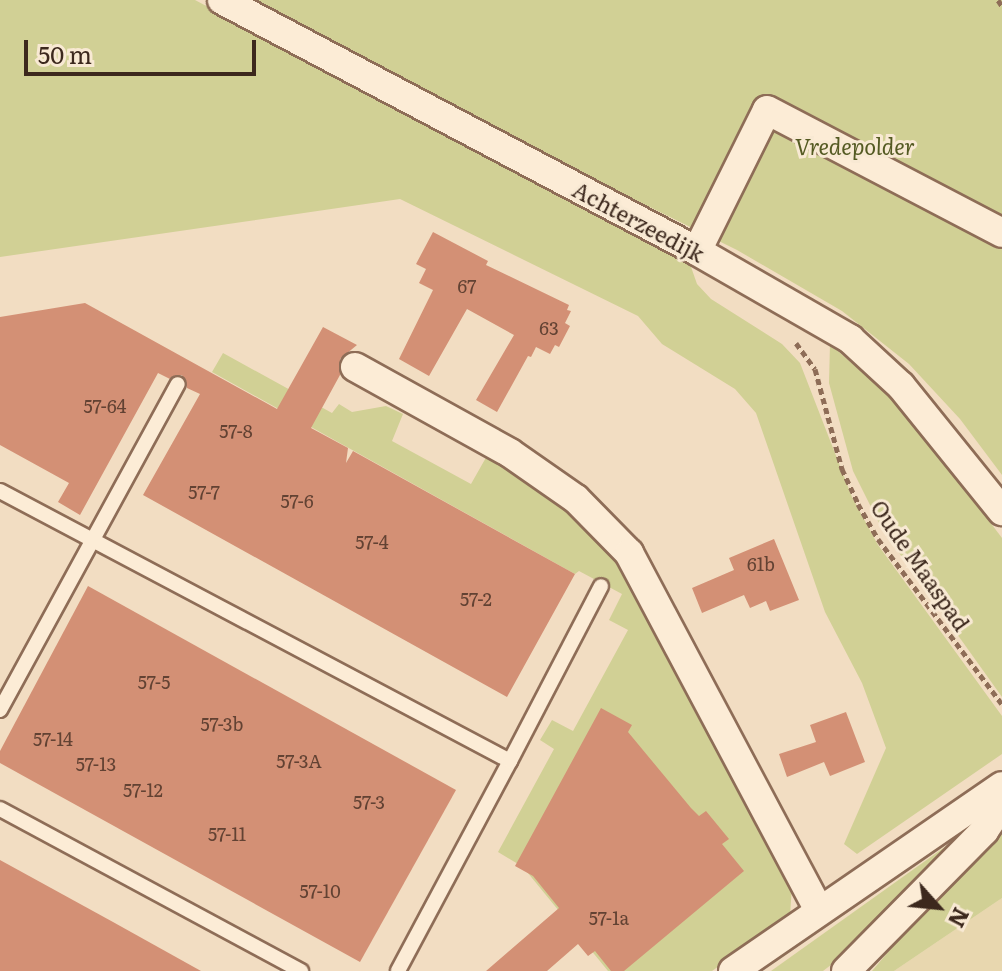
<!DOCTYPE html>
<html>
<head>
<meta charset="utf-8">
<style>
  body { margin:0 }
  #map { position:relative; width:1002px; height:971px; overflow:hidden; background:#f2ddc2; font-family:Literata,serif }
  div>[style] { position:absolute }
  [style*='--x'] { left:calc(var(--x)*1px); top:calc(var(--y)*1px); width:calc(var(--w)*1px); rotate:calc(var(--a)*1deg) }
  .farmland>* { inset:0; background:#e8d7af }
  .green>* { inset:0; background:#d1d095 }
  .building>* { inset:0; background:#d39075 }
  .path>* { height:5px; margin-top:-2.5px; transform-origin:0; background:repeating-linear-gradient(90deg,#8e6d57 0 6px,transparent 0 10px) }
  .roads { filter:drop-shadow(2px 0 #8e6d57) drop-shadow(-2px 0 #8e6d57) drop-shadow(0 2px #8e6d57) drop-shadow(0 -2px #8e6d57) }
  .lane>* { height:14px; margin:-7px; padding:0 7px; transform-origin:7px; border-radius:7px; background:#fcecd6 }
  .street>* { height:28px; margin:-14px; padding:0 14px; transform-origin:14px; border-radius:14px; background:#fcecd6 }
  span { translate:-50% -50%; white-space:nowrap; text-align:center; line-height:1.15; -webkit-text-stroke:6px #f8e9d3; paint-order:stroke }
  .number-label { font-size:18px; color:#624233 }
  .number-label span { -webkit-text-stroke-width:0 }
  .park-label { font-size:22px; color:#545a22; font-style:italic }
  .street-label { font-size:22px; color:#3c281d }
  .north { position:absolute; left:898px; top:867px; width:80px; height:80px; -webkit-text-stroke:6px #f8e9d3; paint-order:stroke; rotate:117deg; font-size:22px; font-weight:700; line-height:32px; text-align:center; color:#3c281d }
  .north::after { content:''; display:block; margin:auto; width:28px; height:36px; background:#3c281d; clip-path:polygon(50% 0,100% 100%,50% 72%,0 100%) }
  .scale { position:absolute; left:24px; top:40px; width:232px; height:36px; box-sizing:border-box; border:4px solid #3c281d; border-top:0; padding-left:10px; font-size:24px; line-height:28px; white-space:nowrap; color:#3c281d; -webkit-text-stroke:6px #f8e9d3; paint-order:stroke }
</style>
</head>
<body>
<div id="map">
  <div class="farmland">
    <div style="clip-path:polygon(1002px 898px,1002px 971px,894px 971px)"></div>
  </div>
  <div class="green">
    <div style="clip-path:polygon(0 0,195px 0,690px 264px,697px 284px,711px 299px,782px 344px,800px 363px,852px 497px,878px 545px,1002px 716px,1002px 754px,857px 854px,844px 844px,886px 748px,862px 683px,825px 612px,756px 413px,735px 389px,662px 344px,638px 316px,400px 199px,0 257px)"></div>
    <div style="clip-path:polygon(229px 0,1002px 0,1002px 475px,960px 419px,909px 364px,842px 311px,737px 250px)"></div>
    <div style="clip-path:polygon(830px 344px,907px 412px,1002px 538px,1002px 697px,882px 529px,853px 471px,829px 383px)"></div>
    <div style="clip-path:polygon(223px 353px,332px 413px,339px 404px,352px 412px,386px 406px,403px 414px,392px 441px,471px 484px,488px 454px,495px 453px,601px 537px,793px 870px,790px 916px,712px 971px,608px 971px,523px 867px,498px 852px,554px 749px,540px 740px,552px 720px,573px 731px,628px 630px,609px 620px,622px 594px,579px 571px,575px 574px,212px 372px)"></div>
    <div style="clip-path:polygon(1002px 818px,1002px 898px,894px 971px,872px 971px)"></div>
    <div style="clip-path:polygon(977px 824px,865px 939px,823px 971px,771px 971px)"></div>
  </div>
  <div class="building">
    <div style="clip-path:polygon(433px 232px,488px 261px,486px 265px,569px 305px,567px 310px,571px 311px,565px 323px,570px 326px,559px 347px,555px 345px,550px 354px,536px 347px,531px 357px,528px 356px,497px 412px,476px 400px,514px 335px,467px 309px,429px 376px,399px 359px,433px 290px,419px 283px,426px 269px,416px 264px)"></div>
    <div style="clip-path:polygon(85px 303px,277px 409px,323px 327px,357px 345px,340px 359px,340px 375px,311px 428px,348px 448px,346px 463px,353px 451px,575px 574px,507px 697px,143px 495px,200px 394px,187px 388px,182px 375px,170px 379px,158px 373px,80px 515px,58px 502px,69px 483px,0 445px,0 317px)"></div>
    <div style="clip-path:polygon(774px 539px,799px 600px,770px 611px,766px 601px,750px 608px,744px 595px,702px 613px,692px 588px,734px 570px,729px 558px)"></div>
    <div style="clip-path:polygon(88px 586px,456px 790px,360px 962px,0 763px,0 751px)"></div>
    <div style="clip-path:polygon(601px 708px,632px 725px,628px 732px,691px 808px,699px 816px,706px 811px,729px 839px,722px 844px,744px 871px,624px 971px,611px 971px,595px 951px,588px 956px,578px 944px,547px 971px,486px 971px,559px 908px,533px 876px,515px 866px)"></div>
    <div style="clip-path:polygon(846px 712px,865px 762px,830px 776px,824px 762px,787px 777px,779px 754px,816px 742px,810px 725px)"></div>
    <div style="clip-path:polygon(0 860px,113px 922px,201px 971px,0 971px)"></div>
  </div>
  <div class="path">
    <div style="--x:998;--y:0;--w:7;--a:56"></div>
    <div style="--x:796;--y:343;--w:32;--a:54"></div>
    <div style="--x:815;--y:369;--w:104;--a:74.9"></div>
    <div style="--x:842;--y:469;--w:38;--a:65"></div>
    <div style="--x:858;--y:504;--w:40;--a:60.3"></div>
    <div style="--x:878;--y:539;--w:206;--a:53.1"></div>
  </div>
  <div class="roads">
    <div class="lane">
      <div style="--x:0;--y:491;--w:577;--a:27.9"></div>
      <div style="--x:510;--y:761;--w:238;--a:118.1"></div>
      <div style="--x:0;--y:710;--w:371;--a:-61.4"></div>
      <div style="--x:510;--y:761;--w:197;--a:-62.5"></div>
      <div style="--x:0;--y:809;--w:342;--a:28.3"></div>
    </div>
    <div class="street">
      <div style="--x:222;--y:0;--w:537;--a:27.85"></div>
      <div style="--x:697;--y:251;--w:177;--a:29.9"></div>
      <div style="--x:850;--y:339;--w:69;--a:42.7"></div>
      <div style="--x:901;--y:386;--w:161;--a:51.1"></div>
      <div style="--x:697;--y:251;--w:157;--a:-63.6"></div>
      <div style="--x:767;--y:110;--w:265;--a:27.6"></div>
      <div style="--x:355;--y:367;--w:177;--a:29"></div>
      <div style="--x:510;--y:453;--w:80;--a:34.9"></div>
      <div style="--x:576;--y:499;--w:76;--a:45.5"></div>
      <div style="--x:629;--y:553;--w:404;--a:62"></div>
      <div style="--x:733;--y:971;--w:326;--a:-34.5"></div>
      <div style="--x:846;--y:971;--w:197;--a:-45.4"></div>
      <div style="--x:984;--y:831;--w:32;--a:-56"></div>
    </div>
  </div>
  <div class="number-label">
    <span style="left:467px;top:286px">67</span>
    <span style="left:549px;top:328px">63</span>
    <span style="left:105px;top:406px">57-64</span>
    <span style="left:236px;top:431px">57-8</span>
    <span style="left:204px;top:492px">57-7</span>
    <span style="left:297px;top:501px">57-6</span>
    <span style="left:372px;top:542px">57-4</span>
    <span style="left:761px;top:564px">61b</span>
    <span style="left:476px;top:599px">57-2</span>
    <span style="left:154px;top:682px">57-5</span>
    <span style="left:222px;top:724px">57-3b</span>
    <span style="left:53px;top:739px">57-14</span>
    <span style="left:299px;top:761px">57-3A</span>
    <span style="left:96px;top:764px">57-13</span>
    <span style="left:143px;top:790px">57-12</span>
    <span style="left:369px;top:802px">57-3</span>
    <span style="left:227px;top:834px">57-11</span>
    <span style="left:320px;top:891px">57-10</span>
    <span style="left:609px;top:918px">57-1a</span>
  </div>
  <div class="park-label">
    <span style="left:855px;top:146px">Vredepolder</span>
  </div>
  <div class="street-label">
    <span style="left:639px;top:221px;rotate:28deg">Achterzeedijk</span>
    <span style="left:921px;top:565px;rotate:55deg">Oude Maaspad</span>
  </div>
  <div class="north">N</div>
  <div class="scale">50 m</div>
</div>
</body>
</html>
